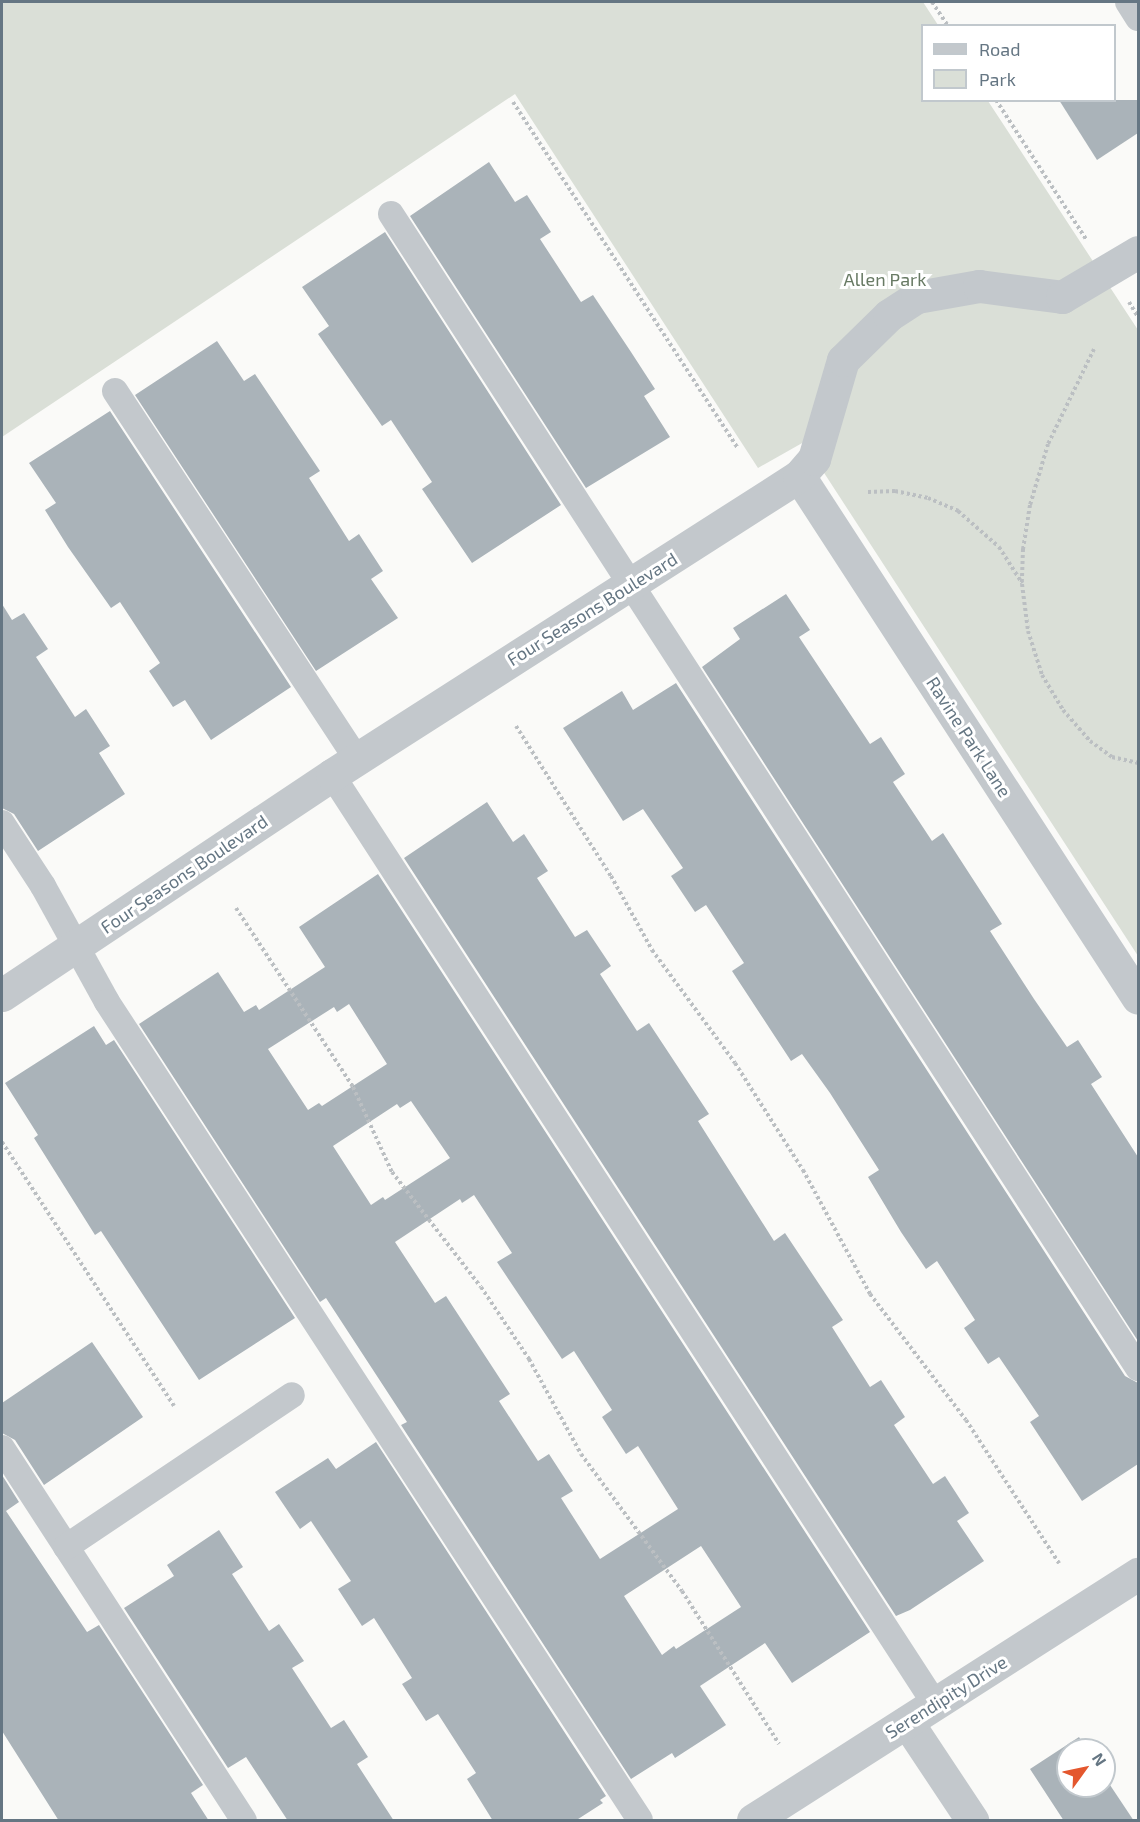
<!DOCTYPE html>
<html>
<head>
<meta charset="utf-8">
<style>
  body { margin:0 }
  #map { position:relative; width:1140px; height:1822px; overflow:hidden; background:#fafaf8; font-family:"Exo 2",sans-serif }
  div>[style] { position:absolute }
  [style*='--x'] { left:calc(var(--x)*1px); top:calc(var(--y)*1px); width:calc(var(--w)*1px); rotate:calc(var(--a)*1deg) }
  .green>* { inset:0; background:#dadfd7 }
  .building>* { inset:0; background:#aab3b9 }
  .path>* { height:4px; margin-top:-2px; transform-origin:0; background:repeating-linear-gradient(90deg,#bbbfc2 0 3px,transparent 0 6px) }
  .service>* { height:26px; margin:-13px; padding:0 13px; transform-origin:13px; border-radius:13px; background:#c3c8cc }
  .minor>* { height:33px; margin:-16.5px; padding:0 16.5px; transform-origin:16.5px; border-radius:16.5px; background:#c3c8cc }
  span { translate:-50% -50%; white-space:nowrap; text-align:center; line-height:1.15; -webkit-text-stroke:6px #fff; paint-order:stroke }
  .park-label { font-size:18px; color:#687a64 }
  .street-label { font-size:18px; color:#657683 }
  .frame { position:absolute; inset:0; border:3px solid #657683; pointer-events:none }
  .legend { position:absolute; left:921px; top:24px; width:195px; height:78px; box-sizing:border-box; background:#fff; border:2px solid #c1c8cd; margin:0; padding:8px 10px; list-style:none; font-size:18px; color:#657683 }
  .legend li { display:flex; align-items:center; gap:12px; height:30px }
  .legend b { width:30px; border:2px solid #c1c8cd }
  .north { position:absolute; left:1056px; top:1738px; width:60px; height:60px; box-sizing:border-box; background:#fff; border:2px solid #c1c8cd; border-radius:50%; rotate:57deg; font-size:16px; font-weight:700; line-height:24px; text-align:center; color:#657683 }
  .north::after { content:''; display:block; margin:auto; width:21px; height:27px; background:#e4572e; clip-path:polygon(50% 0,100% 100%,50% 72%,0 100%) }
</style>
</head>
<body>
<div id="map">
  <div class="green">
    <div style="clip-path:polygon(2px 2px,923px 2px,938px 25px,922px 26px,922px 100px,988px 101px,1138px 330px,1138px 956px,804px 442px,758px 468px,515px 94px,2px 437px)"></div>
  </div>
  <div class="building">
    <div style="clip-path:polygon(1059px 100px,1138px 100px,1138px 133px,1097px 160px)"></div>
    <div style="clip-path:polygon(489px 162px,515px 202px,527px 195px,551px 232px,540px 239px,581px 302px,593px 295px,631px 352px,655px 389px,644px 396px,670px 437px,586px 488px,410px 216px)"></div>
    <div style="clip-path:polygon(385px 232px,561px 505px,472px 563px,422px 489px,432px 482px,391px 420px,382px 426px,318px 334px,329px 326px,302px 287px)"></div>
    <div style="clip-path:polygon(217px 341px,244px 381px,255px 374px,320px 471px,309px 478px,349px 541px,359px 534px,383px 571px,371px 579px,398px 618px,316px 671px,135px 395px)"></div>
    <div style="clip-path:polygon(110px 411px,291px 687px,211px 740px,185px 700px,173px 707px,149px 671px,160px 663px,120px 602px,111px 608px,68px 547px,45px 510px,56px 503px,29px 463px)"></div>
    <div style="clip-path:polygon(786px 594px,810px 630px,799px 637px,870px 744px,881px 737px,905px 774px,893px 782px,932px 841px,943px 833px,1002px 924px,990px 931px,1034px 999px,1067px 1047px,1078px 1040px,1102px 1077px,1091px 1084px,1138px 1157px,1138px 1341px,702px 667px,740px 639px,733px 628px)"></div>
    <div style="clip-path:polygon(2px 604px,12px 620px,24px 613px,48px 649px,36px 657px,75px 717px,86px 709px,110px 746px,99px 753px,125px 794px,38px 851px,14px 814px,2px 808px)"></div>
    <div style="clip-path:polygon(676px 683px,1125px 1376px,1138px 1383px,1138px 1464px,1082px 1501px,1030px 1422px,1039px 1416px,999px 1357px,988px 1364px,964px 1328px,975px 1320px,937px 1261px,926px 1269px,901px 1232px,868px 1177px,879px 1170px,830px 1093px,802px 1054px,791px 1061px,732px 971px,744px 963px,706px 905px,695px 912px,671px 876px,683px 868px,643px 809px,623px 821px,563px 728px,622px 691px,633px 710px)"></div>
    <div style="clip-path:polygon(487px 802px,513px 842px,524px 834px,548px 871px,537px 878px,575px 937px,587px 930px,611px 966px,600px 974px,637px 1031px,649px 1023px,709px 1114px,698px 1121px,774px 1241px,785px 1233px,843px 1320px,832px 1327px,870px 1387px,881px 1380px,905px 1417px,894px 1425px,933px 1484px,945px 1476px,969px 1513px,957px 1521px,984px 1561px,910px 1610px,896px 1616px,404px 858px)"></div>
    <div style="clip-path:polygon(evenodd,378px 874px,870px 1632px,792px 1683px,765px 1643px,700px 1686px,726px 1725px,675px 1758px,672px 1753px,631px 1779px,401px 1425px,407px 1422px,326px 1298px,320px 1302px,139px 1024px,218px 972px,244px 1012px,256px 1005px,259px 1010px,325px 967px,299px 927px,378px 874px,349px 1004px,387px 1064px,322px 1106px,319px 1103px,308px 1110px,268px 1049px,334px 1007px,337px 1012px,349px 1004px,378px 874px,411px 1101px,450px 1158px,385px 1200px,383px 1197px,371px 1205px,333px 1146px,397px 1104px,400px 1108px,411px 1101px,378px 874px,474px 1195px,512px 1253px,497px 1262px,562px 1359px,574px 1351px,612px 1410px,602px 1417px,626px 1454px,638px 1446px,678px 1509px,600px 1559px,561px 1498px,573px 1491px,549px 1454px,538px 1461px,499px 1401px,510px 1394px,446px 1296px,435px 1303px,395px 1242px,460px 1199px,462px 1203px,474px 1195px,378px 874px,701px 1546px,741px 1607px,676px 1649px,674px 1646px,662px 1655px,624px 1596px,701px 1546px)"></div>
    <div style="clip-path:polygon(94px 1026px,106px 1045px,114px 1040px,295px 1318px,199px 1380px,101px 1231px,95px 1235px,34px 1138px,38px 1135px,5px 1083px)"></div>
    <div style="clip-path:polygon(92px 1342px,143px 1417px,44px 1485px,15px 1440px,2px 1433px,2px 1403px)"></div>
    <div style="clip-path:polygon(376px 1442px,606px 1796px,600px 1800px,603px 1803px,575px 1821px,493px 1821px,467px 1779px,476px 1773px,438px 1714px,426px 1721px,402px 1684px,412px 1678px,374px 1618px,362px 1626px,338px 1589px,351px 1581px,311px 1521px,300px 1529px,275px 1492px,328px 1458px,336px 1469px)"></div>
    <div style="clip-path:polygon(2px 1475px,19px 1502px,6px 1511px,87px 1632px,99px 1625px,203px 1785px,191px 1793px,209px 1821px,59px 1821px,2px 1731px)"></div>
    <div style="clip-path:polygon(219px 1530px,243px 1567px,232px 1574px,269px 1631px,279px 1624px,304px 1661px,292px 1668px,331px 1728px,344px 1720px,368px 1757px,357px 1764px,394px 1821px,288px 1821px,246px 1757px,228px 1768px,124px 1608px,174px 1576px,167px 1565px)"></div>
    <div style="clip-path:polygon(1079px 1737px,1087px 1750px,1068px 1750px,1068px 1786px,1104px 1786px,1104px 1776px,1134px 1821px,1064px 1821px,1030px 1769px)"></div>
  </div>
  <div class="path">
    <div style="--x:932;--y:2;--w:29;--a:56"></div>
    <div style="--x:996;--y:100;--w:166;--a:57.1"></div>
    <div style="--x:513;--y:102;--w:413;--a:57"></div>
    <div style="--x:1129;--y:302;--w:17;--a:59"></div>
    <div style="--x:1094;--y:349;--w:106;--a:115.8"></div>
    <div style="--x:1048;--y:444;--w:64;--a:106.4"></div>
    <div style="--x:1030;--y:505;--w:45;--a:99"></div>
    <div style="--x:1023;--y:549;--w:35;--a:92"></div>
    <div style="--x:1022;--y:584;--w:47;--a:82.7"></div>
    <div style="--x:1028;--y:631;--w:46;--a:72.3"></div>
    <div style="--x:1042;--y:675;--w:41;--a:59"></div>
    <div style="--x:1063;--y:710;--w:41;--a:48.9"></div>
    <div style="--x:1090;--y:741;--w:27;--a:36"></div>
    <div style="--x:1112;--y:757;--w:27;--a:13"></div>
    <div style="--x:868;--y:492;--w:27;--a:-2"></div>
    <div style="--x:895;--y:491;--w:34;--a:12"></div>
    <div style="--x:928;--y:498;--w:33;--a:23"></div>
    <div style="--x:958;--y:511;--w:55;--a:41.3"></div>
    <div style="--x:999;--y:547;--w:43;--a:57.4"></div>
    <div style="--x:516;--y:726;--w:178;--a:57.7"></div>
    <div style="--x:611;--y:876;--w:85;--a:61"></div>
    <div style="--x:652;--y:950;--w:140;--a:53.7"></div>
    <div style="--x:735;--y:1063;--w:127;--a:57.6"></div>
    <div style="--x:803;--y:1170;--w:141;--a:61.6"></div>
    <div style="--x:870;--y:1294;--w:158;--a:52.7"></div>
    <div style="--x:966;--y:1420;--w:171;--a:57"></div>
    <div style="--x:236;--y:908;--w:214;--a:56.8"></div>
    <div style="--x:353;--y:1087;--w:94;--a:65.4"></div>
    <div style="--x:392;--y:1172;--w:145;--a:52.3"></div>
    <div style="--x:481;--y:1287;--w:87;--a:56.3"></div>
    <div style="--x:529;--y:1359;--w:108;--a:61.3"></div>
    <div style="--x:581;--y:1454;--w:170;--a:53.6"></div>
    <div style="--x:682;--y:1591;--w:181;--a:57.6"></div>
    <div style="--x:2;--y:1142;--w:315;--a:56.9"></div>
  </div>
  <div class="service">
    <div style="--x:1128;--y:2;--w:19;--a:58"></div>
    <div style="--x:391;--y:214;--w:1375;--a:57.08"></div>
    <div style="--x:115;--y:391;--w:441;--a:56.7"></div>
    <div style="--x:332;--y:775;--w:1108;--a:57.01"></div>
    <div style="--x:2;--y:823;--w:75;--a:56.9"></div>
    <div style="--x:43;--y:886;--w:132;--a:61.1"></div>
    <div style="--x:107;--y:1002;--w:976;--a:56.91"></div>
    <div style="--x:2;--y:1448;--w:444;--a:57"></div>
    <div style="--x:66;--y:1547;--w:272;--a:-33.9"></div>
  </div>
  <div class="minor">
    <div style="--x:799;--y:476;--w:622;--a:57"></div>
    <div style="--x:2;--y:995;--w:397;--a:-33.7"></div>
    <div style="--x:332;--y:775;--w:555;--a:-32.63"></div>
    <div style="--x:799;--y:476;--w:23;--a:-49"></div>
    <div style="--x:814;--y:459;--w:103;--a:-73.7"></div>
    <div style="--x:843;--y:360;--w:64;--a:-44.4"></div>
    <div style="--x:889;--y:315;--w:33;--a:-33"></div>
    <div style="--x:917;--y:297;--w:63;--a:-10.1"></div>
    <div style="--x:979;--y:286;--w:84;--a:7.5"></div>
    <div style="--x:1062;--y:297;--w:88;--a:-30.6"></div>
    <div style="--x:907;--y:1722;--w:118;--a:56.4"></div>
    <div style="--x:753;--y:1820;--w:457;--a:-32.6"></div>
  </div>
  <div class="park-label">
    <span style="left:885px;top:279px">Allen Park</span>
  </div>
  <div class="street-label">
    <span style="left:592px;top:609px;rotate:-32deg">Four Seasons Boulevard</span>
    <span style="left:969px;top:737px;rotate:57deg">Ravine Park Lane</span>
    <span style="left:184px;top:874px;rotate:-34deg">Four Seasons Boulevard</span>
    <span style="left:946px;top:1697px;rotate:-32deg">Serendipity Drive</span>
  </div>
  <div class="frame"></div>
  <ul class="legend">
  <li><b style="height:8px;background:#c3c8cc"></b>Road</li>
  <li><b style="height:16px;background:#dadfd7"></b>Park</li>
  </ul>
  <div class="north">N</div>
</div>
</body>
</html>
